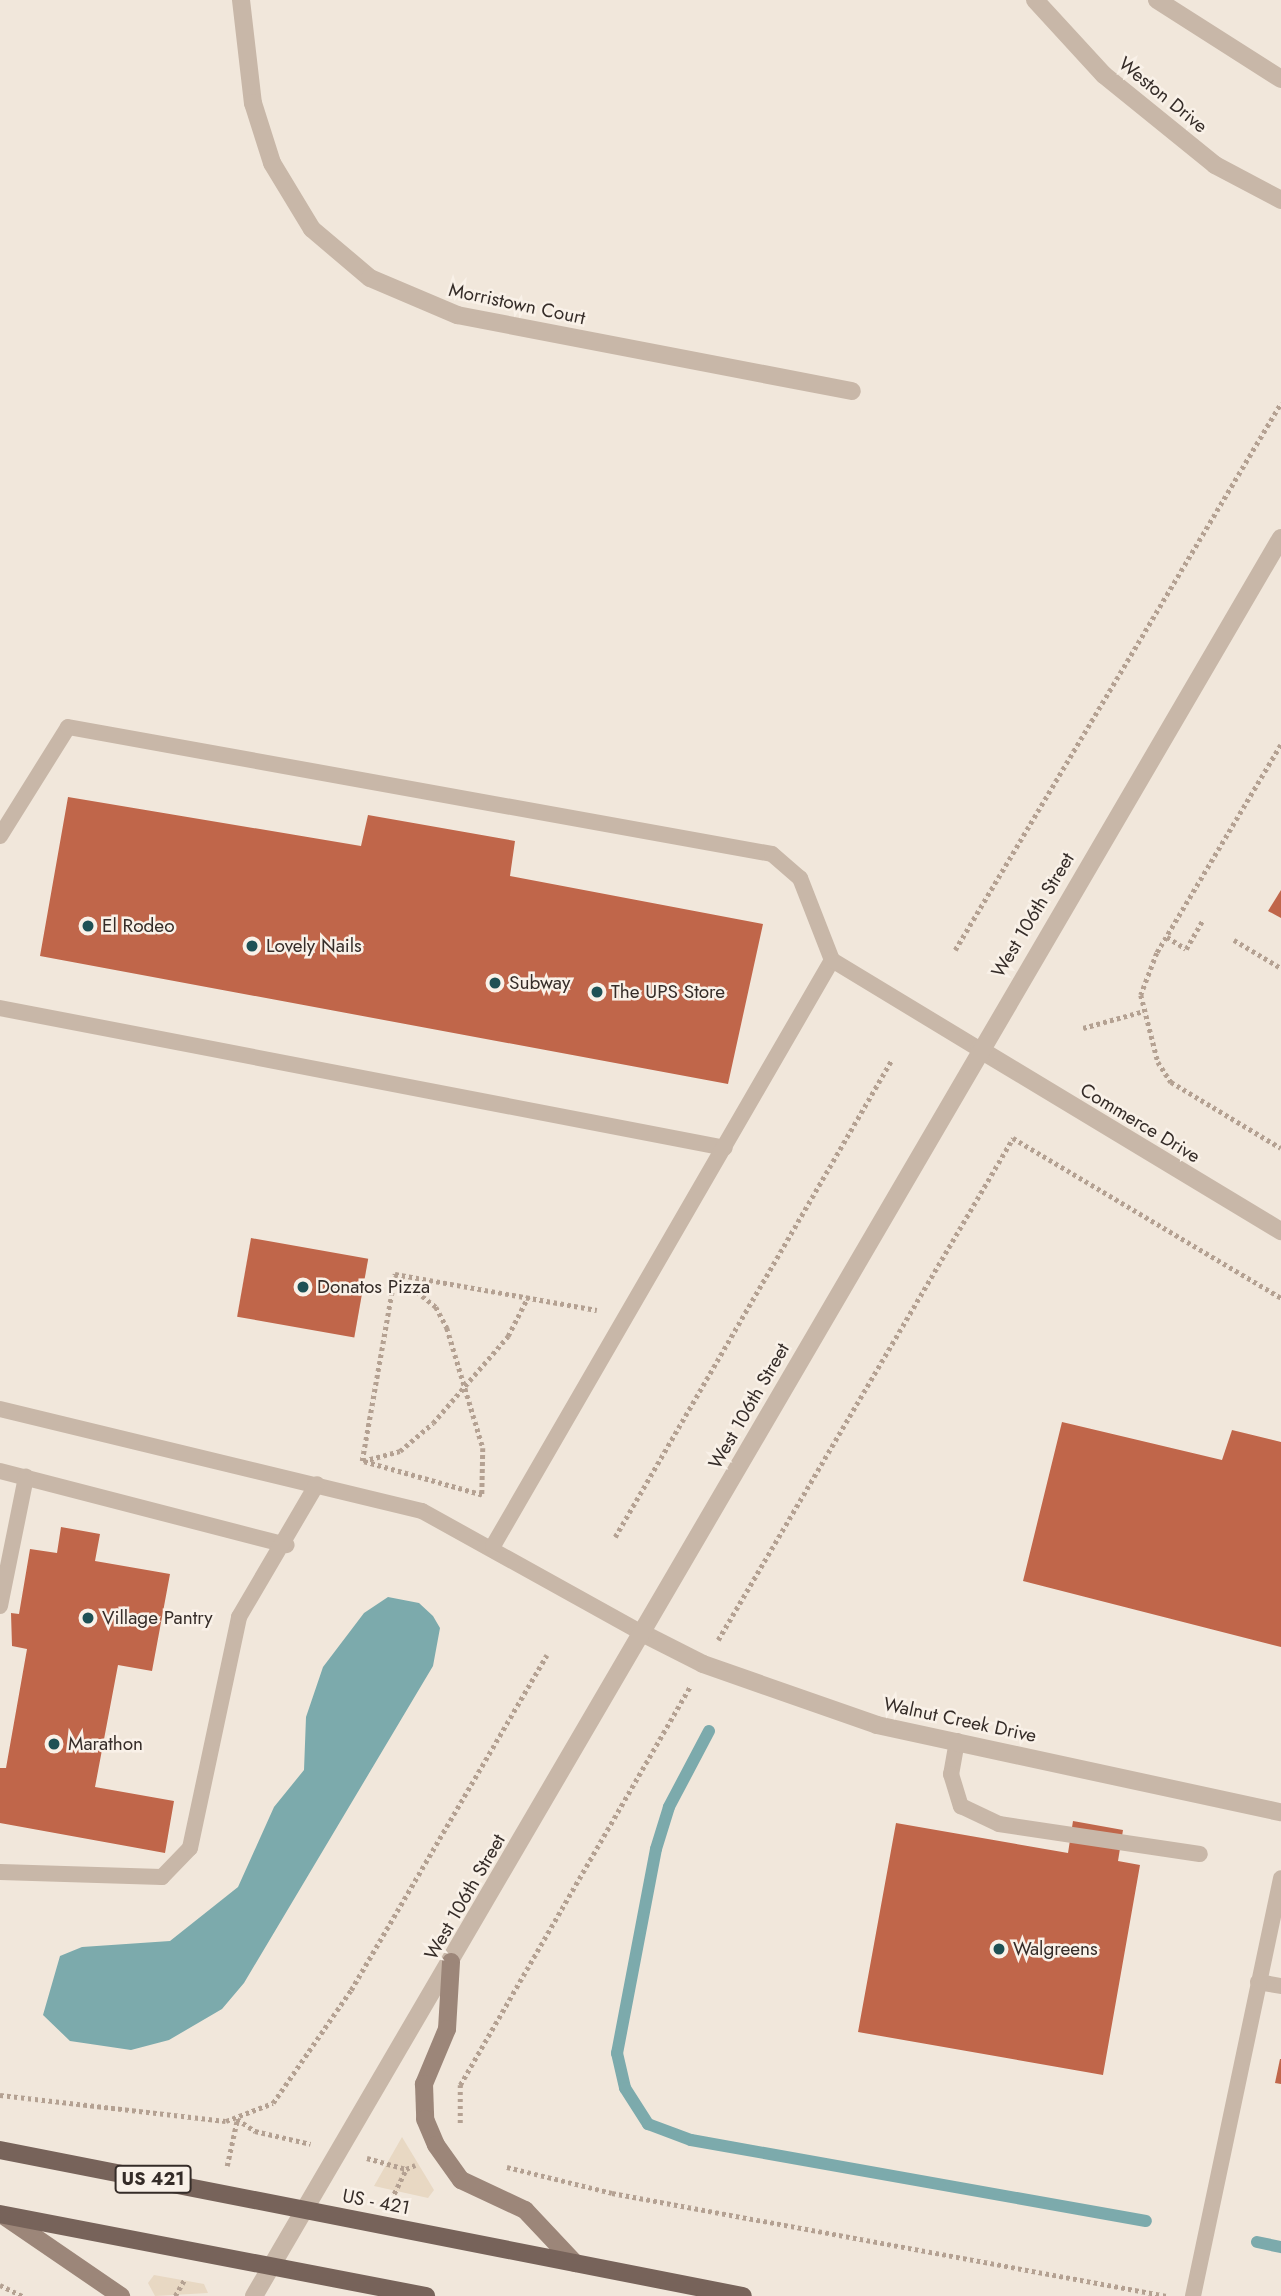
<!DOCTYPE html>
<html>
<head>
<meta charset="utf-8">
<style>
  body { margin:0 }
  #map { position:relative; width:1281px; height:2296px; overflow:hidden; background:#f1e7db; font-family:Jost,sans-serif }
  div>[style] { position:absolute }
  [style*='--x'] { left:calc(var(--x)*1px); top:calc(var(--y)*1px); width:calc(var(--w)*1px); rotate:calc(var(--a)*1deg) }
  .plaza>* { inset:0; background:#e8d8c3 }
  .water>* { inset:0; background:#7caaac }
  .stream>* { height:12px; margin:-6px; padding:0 6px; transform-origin:6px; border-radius:6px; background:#7caaac }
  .building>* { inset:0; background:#c0664a; transform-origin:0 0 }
  .path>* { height:4.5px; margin-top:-2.25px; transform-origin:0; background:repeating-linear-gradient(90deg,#b4a192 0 3.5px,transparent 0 7px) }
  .service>* { height:16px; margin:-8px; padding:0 8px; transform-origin:8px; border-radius:8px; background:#c8b7a8 }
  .minor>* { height:18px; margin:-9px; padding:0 9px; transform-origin:9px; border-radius:9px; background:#c8b7a8 }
  .tertiary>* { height:18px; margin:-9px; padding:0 9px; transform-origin:9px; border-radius:9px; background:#c8b7a8 }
  .secondary>* { height:18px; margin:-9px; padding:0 9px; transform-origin:9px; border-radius:9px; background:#9c8679 }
  .primary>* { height:18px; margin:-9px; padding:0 9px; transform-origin:9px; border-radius:9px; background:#77635a }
  .dots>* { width:19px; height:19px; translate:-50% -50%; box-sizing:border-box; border:4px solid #f9f1e8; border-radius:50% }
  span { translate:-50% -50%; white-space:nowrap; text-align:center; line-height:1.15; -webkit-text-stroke:5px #f9f1e8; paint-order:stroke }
  .shield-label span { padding:2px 5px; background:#f9f1e8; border:2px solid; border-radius:5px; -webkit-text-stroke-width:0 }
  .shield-label { font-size:18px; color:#352c28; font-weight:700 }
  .street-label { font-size:19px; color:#352c28 }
  .poi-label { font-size:19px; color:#352c28 }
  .left { translate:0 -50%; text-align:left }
</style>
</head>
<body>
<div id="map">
  <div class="plaza">
    <div style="clip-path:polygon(402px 2137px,434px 2190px,428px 2198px,374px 2186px)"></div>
    <div style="clip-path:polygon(154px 2275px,204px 2284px,208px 2293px,155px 2296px,148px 2283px)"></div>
  </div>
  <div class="water">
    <div style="clip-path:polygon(388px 1597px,419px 1603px,433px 1616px,440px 1628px,433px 1666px,244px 1983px,222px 2009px,169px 2040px,131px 2050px,70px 2041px,43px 2015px,60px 1956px,82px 1947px,170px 1941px,238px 1887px,274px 1807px,304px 1770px,306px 1717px,323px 1667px,364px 1613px)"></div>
  </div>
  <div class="stream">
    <div style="--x:709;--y:1731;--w:86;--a:117.8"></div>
    <div style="--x:669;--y:1807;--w:44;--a:107.2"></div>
    <div style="--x:656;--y:1849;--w:208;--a:100.8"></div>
    <div style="--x:617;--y:2053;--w:36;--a:77"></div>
    <div style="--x:625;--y:2088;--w:43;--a:57.4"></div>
    <div style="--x:648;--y:2124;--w:46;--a:20.4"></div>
    <div style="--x:691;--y:2140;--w:462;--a:10.1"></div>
    <div style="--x:1257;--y:2242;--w:25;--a:12"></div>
  </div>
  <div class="building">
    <div style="clip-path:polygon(68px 797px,361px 846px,368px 815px,515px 841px,510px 876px,763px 924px,728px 1084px,40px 956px)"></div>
    <div style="clip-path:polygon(1281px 890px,1281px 918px,1268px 911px)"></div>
    <div style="left:251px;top:1238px;width:119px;height:80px;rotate:10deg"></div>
    <div style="clip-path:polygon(1062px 1422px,1222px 1460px,1232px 1430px,1281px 1442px,1281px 1647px,1023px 1581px)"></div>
    <div style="clip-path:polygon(61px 1527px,100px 1534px,95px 1561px,170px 1574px,152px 1671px,118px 1665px,95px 1787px,174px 1801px,165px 1853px,0 1823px,0 1768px,6px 1768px,27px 1649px,12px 1646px,11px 1613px,19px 1614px,30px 1549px,57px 1553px)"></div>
    <div style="clip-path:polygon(1073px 1821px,1123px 1830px,1118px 1861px,1140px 1865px,1103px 2075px,858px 2032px,896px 1823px,1068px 1853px)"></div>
    <div style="clip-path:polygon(1280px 2059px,1281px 2059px,1281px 2084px,1275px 2083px)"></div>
  </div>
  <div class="path">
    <div style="--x:1281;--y:745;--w:242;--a:120.8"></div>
    <div style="--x:1157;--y:953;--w:45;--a:110.9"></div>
    <div style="--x:1141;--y:995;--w:69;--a:75.8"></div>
    <div style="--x:1158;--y:1062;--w:24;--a:57"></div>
    <div style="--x:1171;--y:1082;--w:128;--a:31"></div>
    <div style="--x:1167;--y:937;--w:22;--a:32"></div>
    <div style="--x:1186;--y:949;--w:34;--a:-60"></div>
    <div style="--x:1234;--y:940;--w:55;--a:30.8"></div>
    <div style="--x:955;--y:950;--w:637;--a:-59.21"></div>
    <div style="--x:1083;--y:1028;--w:63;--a:-15.6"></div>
    <div style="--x:395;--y:1274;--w:53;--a:38.8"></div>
    <div style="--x:436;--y:1307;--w:24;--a:62"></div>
    <div style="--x:447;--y:1328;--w:125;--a:73.3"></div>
    <div style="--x:483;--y:1448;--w:47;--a:91.2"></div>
    <div style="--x:482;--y:1495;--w:125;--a:-164.2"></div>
    <div style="--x:362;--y:1461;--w:190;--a:-80"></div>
    <div style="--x:395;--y:1274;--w:205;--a:10.1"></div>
    <div style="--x:363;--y:1461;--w:38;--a:-15"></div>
    <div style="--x:400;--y:1451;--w:43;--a:-40.3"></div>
    <div style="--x:433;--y:1423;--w:115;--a:-49.2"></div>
    <div style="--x:508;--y:1336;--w:44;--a:-62.9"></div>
    <div style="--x:615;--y:1537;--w:550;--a:-59.89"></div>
    <div style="--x:718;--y:1640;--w:582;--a:-59.56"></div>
    <div style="--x:1013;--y:1138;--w:312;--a:30.8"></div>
    <div style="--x:0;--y:2095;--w:227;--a:6.6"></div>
    <div style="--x:226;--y:2121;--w:50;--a:-21"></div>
    <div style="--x:273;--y:2103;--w:137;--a:-55.4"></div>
    <div style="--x:351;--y:1990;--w:388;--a:-59.7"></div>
    <div style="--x:237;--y:2119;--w:22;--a:34"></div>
    <div style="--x:255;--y:2131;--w:57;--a:13.1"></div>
    <div style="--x:460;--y:2123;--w:38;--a:-90"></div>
    <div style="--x:460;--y:2085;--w:460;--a:-60"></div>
    <div style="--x:367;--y:2158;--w:41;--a:15.8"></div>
    <div style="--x:406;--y:2169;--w:10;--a:-24"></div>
    <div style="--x:227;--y:2166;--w:47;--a:-77.7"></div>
    <div style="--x:507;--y:2167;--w:108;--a:13.9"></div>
    <div style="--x:612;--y:2193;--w:564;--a:10.51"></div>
    <div style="--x:391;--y:2200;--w:34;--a:-64"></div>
    <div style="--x:0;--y:2285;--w:25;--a:26"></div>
    <div style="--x:175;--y:2296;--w:20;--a:-60"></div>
  </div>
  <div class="service">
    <div style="--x:0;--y:836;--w:128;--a:-58"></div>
    <div style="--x:68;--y:727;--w:715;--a:10.23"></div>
    <div style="--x:772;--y:854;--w:37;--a:41"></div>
    <div style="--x:800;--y:878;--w:88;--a:68.7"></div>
    <div style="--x:0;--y:1008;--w:738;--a:10.93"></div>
    <div style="--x:0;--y:1409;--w:434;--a:13.6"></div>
    <div style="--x:422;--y:1511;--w:252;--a:29"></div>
    <div style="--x:0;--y:1471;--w:296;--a:14.5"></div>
    <div style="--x:493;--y:1546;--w:677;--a:-59.95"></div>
    <div style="--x:832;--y:960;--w:172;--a:31.2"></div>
    <div style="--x:0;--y:1606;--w:132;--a:-78.6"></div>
    <div style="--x:957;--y:1741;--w:34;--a:100"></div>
    <div style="--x:951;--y:1774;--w:34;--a:73"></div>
    <div style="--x:961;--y:1806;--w:42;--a:25.3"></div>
    <div style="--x:999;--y:1824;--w:203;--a:8.5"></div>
    <div style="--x:0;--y:1872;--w:162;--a:1.8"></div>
    <div style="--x:162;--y:1877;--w:40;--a:-46"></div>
    <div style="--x:190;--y:1848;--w:236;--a:-78"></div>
    <div style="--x:239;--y:1617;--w:154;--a:-59.6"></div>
    <div style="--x:1258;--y:1982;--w:23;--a:10"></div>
    <div style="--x:1193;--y:2296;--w:427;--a:-78.1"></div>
  </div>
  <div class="minor">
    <div style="--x:241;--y:0;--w:104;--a:83.4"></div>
    <div style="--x:253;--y:103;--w:63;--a:72.4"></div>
    <div style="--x:272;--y:163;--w:77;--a:58.8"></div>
    <div style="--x:312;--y:229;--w:76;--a:40.2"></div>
    <div style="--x:370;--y:278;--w:95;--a:23"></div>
    <div style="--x:457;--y:315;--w:402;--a:10.9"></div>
    <div style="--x:1035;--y:0;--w:102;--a:47.4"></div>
    <div style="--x:1104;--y:75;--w:143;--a:39"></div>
    <div style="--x:1215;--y:165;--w:75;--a:27.9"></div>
    <div style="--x:1157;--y:0;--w:147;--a:32.5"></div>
    <div style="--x:979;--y:1049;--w:353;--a:31.1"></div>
    <div style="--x:642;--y:1633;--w:68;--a:26.9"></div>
    <div style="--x:703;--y:1664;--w:184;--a:19.3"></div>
    <div style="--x:877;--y:1725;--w:413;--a:12.2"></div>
  </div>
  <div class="tertiary">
    <div style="--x:254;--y:2296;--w:2036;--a:-59.71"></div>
  </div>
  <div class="secondary">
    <div style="--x:451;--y:1962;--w:67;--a:93.4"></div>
    <div style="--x:447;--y:2029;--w:60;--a:112.7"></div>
    <div style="--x:424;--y:2084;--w:35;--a:88"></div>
    <div style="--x:425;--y:2119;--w:28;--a:67"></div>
    <div style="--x:436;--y:2145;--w:43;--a:54.5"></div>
    <div style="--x:461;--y:2180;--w:71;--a:25.1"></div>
    <div style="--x:525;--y:2210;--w:73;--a:46.7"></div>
    <div style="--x:4;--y:2216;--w:142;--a:34.4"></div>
  </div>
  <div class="primary">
    <div style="--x:0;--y:2150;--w:757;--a:11.12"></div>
    <div style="--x:0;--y:2214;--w:434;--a:10.9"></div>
  </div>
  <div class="dots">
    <div style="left:88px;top:926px;background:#1f5155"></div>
    <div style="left:252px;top:946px;background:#1f5155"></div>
    <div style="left:495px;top:983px;background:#1f5155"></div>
    <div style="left:597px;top:992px;background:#1f5155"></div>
    <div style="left:303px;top:1287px;background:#1f5155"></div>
    <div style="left:88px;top:1618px;background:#1f5155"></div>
    <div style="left:54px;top:1744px;background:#1f5155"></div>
    <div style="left:999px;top:1949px;background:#1f5155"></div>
  </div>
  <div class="shield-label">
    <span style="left:153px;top:2179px">US 421</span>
  </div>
  <div class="street-label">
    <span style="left:1163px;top:95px;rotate:39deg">Weston Drive</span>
    <span style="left:517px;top:304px;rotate:12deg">Morristown Court</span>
    <span style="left:1033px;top:915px;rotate:-59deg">West 106th Street</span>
    <span style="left:1140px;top:1123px;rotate:31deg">Commerce Drive</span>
    <span style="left:749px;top:1406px;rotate:-60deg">West 106th Street</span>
    <span style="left:960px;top:1720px;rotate:12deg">Walnut Creek Drive</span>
    <span style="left:465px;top:1897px;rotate:-60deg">West 106th Street</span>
    <span style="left:376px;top:2202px;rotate:11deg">US - 421</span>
  </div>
  <div class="poi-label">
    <span class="left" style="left:102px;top:926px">El Rodeo</span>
    <span class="left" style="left:266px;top:946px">Lovely Nails</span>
    <span class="left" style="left:509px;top:983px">Subway</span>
    <span class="left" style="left:611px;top:992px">The UPS Store</span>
    <span class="left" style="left:317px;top:1287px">Donatos Pizza</span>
    <span class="left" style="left:102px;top:1618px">Village Pantry</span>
    <span class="left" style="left:68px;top:1744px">Marathon</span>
    <span class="left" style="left:1013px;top:1949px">Walgreens</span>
  </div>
</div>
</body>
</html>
